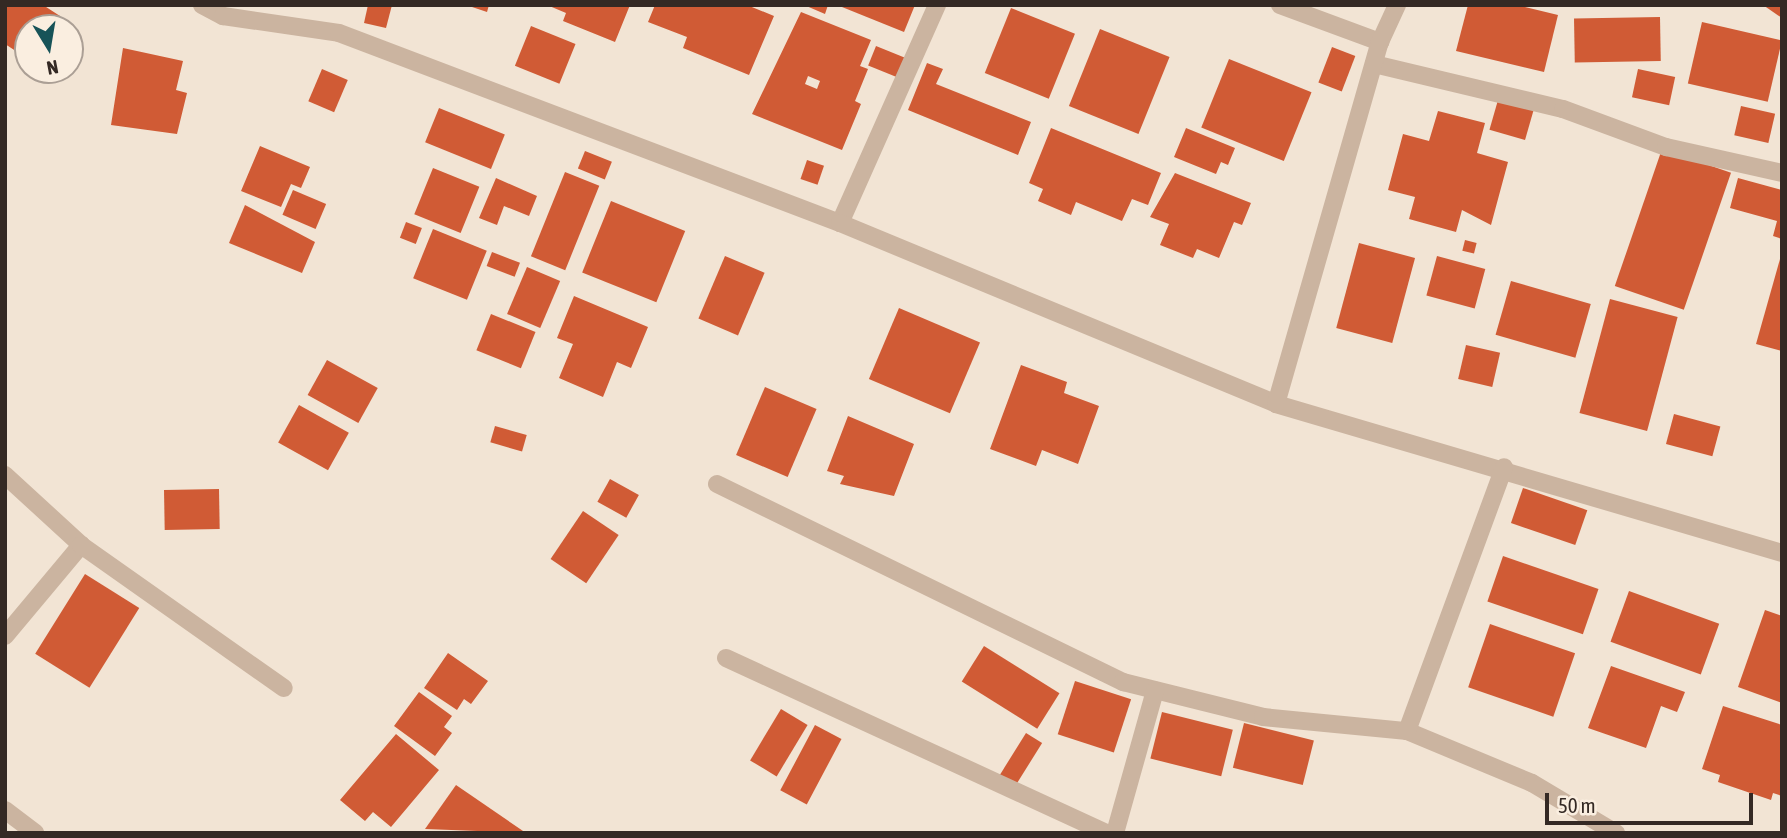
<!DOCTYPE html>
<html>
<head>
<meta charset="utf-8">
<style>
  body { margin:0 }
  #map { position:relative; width:1787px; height:838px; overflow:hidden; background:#f2e4d4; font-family:"Asap Condensed",sans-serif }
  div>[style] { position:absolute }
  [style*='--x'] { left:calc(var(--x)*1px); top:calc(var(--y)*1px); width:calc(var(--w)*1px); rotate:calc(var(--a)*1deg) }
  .building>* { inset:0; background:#d05b35; transform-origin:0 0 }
  .minor>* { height:18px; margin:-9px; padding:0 9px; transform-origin:9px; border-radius:9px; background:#cbb4a0 }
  span { translate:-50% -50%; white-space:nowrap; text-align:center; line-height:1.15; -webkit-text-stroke:7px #faeee0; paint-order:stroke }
  .frame { position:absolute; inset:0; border:7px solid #342924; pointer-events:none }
  .north { position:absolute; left:14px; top:14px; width:70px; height:70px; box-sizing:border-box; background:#faeee0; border:2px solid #ab9f95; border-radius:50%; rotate:169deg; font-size:19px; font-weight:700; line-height:28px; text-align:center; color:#342924 }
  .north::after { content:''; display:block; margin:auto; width:24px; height:32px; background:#175358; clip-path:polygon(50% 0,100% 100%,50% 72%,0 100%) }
  .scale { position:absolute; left:1545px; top:793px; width:208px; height:32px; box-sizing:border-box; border:4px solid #342924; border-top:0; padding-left:9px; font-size:21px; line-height:24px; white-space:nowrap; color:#342924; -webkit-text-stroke:5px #faeee0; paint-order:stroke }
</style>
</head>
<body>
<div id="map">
  <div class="building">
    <div style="clip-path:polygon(5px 5px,43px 5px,60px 16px,52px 28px,28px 28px,28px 59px,5px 44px)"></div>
    <div style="clip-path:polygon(368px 5px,392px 5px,386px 28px,364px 23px)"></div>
    <div style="clip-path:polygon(466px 5px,489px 5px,487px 12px)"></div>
    <div style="clip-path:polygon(547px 5px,630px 5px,615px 42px,563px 21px,566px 13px)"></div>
    <div style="clip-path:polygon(655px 5px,747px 5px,774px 16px,749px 75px,683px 48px,687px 37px,648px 22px)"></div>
    <div style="clip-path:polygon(804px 5px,828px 5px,825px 14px)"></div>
    <div style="clip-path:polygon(837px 5px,915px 5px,904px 32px)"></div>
    <div style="clip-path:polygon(1468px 5px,1517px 5px,1558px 15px,1544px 72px,1456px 51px)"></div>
    <div style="clip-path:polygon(1763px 5px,1782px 5px,1782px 18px)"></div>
    <div style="left:1011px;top:8px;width:69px;height:70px;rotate:22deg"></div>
    <div style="clip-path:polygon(evenodd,801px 12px,871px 40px,860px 66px,868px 69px,855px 101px,861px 104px,842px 150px,752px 114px,801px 12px,808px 76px,820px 81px,817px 89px,805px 84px,808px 76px)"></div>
    <div style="left:1660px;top:17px;width:44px;height:86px;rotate:89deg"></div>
    <div style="left:1702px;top:22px;width:82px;height:63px;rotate:13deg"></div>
    <div style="left:531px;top:26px;width:48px;height:43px;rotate:22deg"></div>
    <div style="left:1100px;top:29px;width:75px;height:83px;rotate:22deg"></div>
    <div style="left:876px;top:46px;width:32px;height:21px;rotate:22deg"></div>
    <div style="left:1332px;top:47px;width:25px;height:38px;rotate:21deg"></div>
    <div style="clip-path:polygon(123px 48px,183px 61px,176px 90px,187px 93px,177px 134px,111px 125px)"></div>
    <div style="left:1229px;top:59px;width:89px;height:74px;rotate:22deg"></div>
    <div style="clip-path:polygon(927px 63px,943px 69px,936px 84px,1031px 122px,1018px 155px,908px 110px)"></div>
    <div style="left:322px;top:69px;width:28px;height:35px;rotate:23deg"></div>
    <div style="left:1638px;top:69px;width:38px;height:29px;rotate:12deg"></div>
    <div style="left:1498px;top:100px;width:37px;height:31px;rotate:16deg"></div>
    <div style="left:1741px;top:106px;width:35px;height:30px;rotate:13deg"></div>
    <div style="left:439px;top:108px;width:71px;height:37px;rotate:22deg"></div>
    <div style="clip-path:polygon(1438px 111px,1485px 123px,1477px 153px,1508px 162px,1491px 225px,1462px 210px,1456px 232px,1409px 219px,1415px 197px,1388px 190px,1403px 134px,1429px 141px)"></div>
    <div style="clip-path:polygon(1051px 128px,1161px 173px,1148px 205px,1132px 199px,1122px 221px,1076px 202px,1071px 215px,1038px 201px,1043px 189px,1029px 183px)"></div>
    <div style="clip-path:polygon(1186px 128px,1235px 148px,1228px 165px,1221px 162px,1216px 174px,1174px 157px)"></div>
    <div style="clip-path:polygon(260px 146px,310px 167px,301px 188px,291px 184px,281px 207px,241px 191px)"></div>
    <div style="left:1662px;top:149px;width:73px;height:145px;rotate:19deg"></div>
    <div style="left:585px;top:151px;width:29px;height:19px;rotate:22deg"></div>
    <div style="left:807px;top:160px;width:18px;height:20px;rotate:19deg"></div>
    <div style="left:433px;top:168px;width:50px;height:50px;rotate:22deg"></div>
    <div style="left:565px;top:172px;width:37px;height:91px;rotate:22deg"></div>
    <div style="clip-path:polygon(1175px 173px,1251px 203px,1242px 225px,1234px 222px,1219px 258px,1197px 249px,1193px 258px,1160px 245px,1169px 224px,1150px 217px)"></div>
    <div style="clip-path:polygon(496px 178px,537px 196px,529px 216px,504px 206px,497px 225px,479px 218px)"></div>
    <div style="clip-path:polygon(1738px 178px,1782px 190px,1782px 239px,1773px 236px,1777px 221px,1730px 208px)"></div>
    <div style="left:293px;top:190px;width:36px;height:27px;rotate:23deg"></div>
    <div style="left:611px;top:201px;width:80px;height:77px;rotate:22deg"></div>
    <div style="clip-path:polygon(245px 205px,315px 242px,302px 273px,229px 243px)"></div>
    <div style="left:406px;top:222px;width:17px;height:17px;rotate:21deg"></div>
    <div style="left:433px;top:229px;width:58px;height:53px;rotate:22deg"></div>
    <div style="left:1465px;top:240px;width:12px;height:11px;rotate:14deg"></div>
    <div style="left:1359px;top:243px;width:58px;height:88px;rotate:15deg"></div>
    <div style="left:492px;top:252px;width:30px;height:15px;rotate:21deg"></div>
    <div style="clip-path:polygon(1782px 252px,1782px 351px,1756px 344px)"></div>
    <div style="left:725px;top:256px;width:43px;height:68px;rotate:23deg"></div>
    <div style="left:1437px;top:256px;width:50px;height:41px;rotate:15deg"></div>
    <div style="left:527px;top:267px;width:36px;height:51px;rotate:23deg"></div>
    <div style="left:1511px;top:281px;width:83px;height:56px;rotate:16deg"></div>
    <div style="clip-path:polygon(574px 296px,648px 327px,631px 368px,617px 362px,603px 397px,559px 378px,573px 344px,557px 338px)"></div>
    <div style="left:1610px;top:299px;width:70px;height:118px;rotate:15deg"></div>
    <div style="left:899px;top:308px;width:88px;height:77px;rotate:23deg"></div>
    <div style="left:491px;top:314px;width:48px;height:39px;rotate:22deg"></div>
    <div style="left:1466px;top:345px;width:35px;height:35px;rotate:13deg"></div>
    <div style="left:327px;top:360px;width:58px;height:40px;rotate:29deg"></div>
    <div style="clip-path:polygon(1021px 365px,1067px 382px,1064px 393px,1099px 406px,1078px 464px,1042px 450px,1036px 466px,990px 449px)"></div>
    <div style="left:765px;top:387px;width:56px;height:74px;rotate:23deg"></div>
    <div style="left:299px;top:405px;width:57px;height:43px;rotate:29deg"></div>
    <div style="left:1674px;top:414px;width:48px;height:31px;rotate:15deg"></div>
    <div style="clip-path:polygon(848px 416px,914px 444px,894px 496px,840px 484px,844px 476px,827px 471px)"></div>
    <div style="left:495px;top:426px;width:33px;height:17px;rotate:16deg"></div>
    <div style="left:610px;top:479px;width:33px;height:26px;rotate:29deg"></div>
    <div style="left:1523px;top:488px;width:68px;height:37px;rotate:19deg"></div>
    <div style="left:219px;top:489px;width:40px;height:55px;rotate:89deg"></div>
    <div style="left:583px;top:511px;width:43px;height:58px;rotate:34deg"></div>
    <div style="left:1503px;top:556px;width:101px;height:48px;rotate:19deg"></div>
    <div style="left:85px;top:574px;width:64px;height:94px;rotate:32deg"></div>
    <div style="left:1629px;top:591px;width:96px;height:54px;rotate:20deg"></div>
    <div style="clip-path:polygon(1765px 610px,1782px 616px,1782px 703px,1738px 687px)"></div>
    <div style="left:1490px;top:624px;width:90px;height:67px;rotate:19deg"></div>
    <div style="left:984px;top:646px;width:89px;height:42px;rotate:32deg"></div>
    <div style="clip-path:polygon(448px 653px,488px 681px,471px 704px,464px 699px,457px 710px,424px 688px)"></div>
    <div style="clip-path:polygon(1611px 666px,1685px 692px,1677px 712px,1661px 706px,1646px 748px,1588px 728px)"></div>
    <div style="left:1075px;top:681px;width:59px;height:56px;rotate:18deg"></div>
    <div style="clip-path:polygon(419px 692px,452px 716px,444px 727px,452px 733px,435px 756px,394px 726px)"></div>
    <div style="clip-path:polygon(1723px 706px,1782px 725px,1782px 796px,1773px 793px,1771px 800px,1718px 782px,1720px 775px,1702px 769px)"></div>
    <div style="left:781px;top:709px;width:31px;height:60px;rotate:31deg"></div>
    <div style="left:1162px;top:712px;width:73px;height:48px;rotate:14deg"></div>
    <div style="left:1244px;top:723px;width:72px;height:46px;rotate:14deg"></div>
    <div style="left:815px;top:725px;width:30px;height:74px;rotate:28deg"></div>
    <div style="left:1026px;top:733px;width:19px;height:50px;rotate:32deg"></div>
    <div style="clip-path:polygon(396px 734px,439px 770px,391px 827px,373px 812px,365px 821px,340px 800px)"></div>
    <div style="clip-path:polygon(456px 785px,526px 833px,425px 829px)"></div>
  </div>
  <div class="minor">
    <div style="--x:202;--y:5;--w:24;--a:28"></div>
    <div style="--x:223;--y:16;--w:117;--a:8.3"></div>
    <div style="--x:339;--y:33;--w:536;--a:20.77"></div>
    <div style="--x:840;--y:223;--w:239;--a:-66"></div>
    <div style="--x:1280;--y:5;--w:107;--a:20.3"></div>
    <div style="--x:1374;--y:64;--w:194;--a:13.4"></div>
    <div style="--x:1563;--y:109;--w:110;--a:20.3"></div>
    <div style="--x:1666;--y:147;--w:119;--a:12.6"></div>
    <div style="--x:840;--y:223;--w:472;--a:22.5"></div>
    <div style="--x:1276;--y:404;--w:527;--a:16.41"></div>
    <div style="--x:1276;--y:404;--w:377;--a:-74"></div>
    <div style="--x:1380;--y:42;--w:41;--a:-65.3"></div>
    <div style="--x:5;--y:475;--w:103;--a:42.6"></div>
    <div style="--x:717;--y:484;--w:452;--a:26"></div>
    <div style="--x:1123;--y:682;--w:144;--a:14"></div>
    <div style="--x:1263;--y:717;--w:145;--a:5.6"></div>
    <div style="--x:1407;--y:731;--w:135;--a:22.6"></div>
    <div style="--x:1532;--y:783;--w:98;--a:30.8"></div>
    <div style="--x:5;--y:636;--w:119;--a:-50.1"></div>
    <div style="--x:81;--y:545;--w:248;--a:35.2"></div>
    <div style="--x:726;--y:658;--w:419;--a:24.7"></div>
    <div style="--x:1407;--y:731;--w:281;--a:-69.8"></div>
    <div style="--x:5;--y:810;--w:38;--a:37"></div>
    <div style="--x:1115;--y:833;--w:148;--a:-74.3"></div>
  </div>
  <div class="frame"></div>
  <div class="north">N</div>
  <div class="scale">50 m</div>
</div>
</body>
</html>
